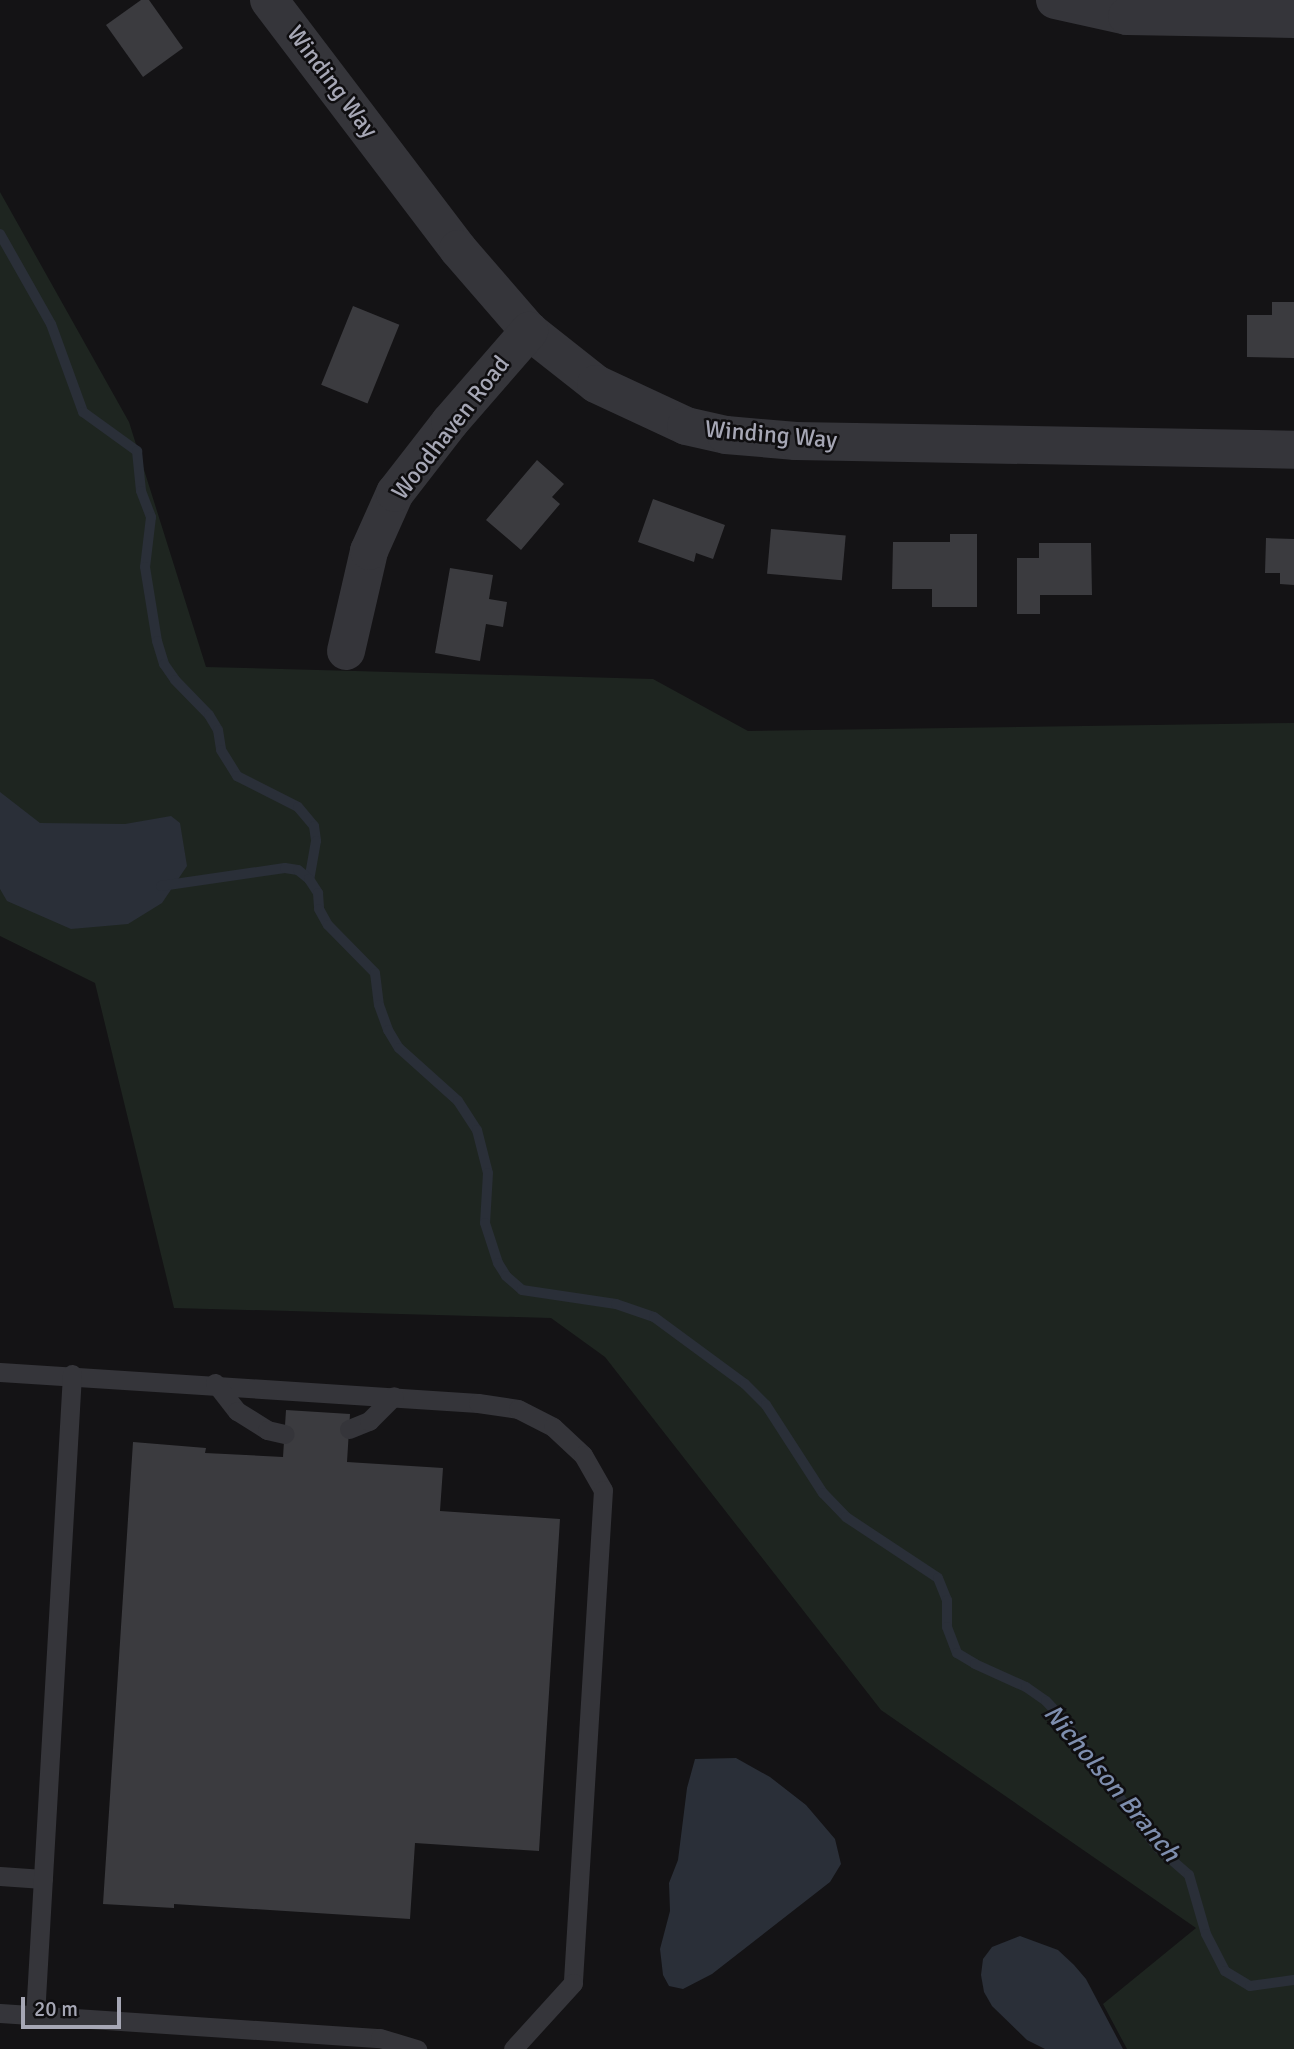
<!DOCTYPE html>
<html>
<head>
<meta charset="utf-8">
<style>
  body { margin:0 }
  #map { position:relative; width:1294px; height:2049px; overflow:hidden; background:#141315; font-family:Signika,sans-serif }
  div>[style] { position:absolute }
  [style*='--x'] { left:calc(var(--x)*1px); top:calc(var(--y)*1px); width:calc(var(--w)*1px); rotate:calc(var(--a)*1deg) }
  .green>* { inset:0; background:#1e2520 }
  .water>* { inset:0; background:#2a2f38 }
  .stream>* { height:10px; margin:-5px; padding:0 5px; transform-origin:5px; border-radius:5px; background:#2a2f38 }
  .building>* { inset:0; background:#3b3b3f; transform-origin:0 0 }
  .lane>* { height:19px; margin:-9.5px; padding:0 9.5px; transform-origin:9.5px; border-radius:9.5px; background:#35353a }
  .street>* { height:38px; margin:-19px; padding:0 19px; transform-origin:19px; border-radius:19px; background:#35353a }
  span { translate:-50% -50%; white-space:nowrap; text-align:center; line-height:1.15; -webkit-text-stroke:5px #0f0e10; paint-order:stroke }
  .street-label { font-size:24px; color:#a6a7b5 }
  .water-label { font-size:26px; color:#7e8eae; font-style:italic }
  .scale { position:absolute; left:21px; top:1997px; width:100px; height:32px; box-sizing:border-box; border:4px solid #a6a7b5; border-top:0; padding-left:9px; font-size:21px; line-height:24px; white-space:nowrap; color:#a6a7b5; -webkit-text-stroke:5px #0f0e10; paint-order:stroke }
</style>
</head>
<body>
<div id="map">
  <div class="green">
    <div style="clip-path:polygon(0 192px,129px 422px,206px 667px,653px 679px,748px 731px,1294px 723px,1294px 2049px,1127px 2049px,1103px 2004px,1196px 1928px,881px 1710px,605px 1357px,551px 1318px,174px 1308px,95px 983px,0 936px)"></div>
  </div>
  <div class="water">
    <div style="clip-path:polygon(0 792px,40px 823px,125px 824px,171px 816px,180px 823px,187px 866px,162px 903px,128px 924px,71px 929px,7px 901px,0 889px)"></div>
    <div style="clip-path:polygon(736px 1758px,770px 1777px,806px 1805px,835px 1839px,841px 1864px,830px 1882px,712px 1974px,683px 1989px,669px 1986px,663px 1975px,660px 1949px,670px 1911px,669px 1883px,678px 1860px,687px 1788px,695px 1759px)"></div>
    <div style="clip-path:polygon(1020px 1936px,1058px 1950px,1074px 1965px,1086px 1979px,1123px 2049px,1045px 2049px,1027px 2040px,992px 2006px,984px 1992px,981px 1975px,983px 1959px,992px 1947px)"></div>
  </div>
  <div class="stream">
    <div style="--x:0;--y:234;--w:103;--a:60.5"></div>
    <div style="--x:51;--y:324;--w:94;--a:70"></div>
    <div style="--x:83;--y:412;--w:67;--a:35.8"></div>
    <div style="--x:137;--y:451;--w:40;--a:84.3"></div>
    <div style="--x:141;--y:491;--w:28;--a:69"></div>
    <div style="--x:151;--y:517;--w:50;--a:96.8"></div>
    <div style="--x:145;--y:567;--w:75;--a:80.8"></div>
    <div style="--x:157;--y:641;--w:24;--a:73"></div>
    <div style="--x:164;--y:664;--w:19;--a:55"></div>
    <div style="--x:175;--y:680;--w:49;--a:45.8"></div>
    <div style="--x:209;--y:715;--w:17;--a:59"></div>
    <div style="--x:218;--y:730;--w:20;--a:81"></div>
    <div style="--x:221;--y:750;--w:31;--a:58"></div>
    <div style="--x:237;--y:776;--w:68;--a:26.9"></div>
    <div style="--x:298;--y:807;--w:25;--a:50"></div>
    <div style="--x:314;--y:826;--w:15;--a:82"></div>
    <div style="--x:316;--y:841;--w:39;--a:100"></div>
    <div style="--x:161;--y:886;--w:125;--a:-8.3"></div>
    <div style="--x:285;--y:868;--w:13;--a:9"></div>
    <div style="--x:298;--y:870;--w:14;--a:39"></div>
    <div style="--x:309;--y:879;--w:17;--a:57"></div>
    <div style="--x:318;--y:893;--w:16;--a:86"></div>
    <div style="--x:319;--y:909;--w:18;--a:61"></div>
    <div style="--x:328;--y:925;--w:67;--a:45.6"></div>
    <div style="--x:375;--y:973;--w:32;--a:83"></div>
    <div style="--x:379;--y:1005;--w:27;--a:70"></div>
    <div style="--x:388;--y:1030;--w:21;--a:59"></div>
    <div style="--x:399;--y:1048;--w:79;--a:41.9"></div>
    <div style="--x:458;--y:1101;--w:35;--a:57"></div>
    <div style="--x:477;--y:1130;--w:44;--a:75.7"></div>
    <div style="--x:488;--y:1173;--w:50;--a:93.4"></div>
    <div style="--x:485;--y:1223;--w:42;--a:72"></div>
    <div style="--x:498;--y:1263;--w:15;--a:58"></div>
    <div style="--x:506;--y:1276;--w:21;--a:41"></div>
    <div style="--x:522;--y:1290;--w:95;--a:8.5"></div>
    <div style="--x:616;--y:1304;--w:40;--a:18.9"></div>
    <div style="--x:654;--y:1317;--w:113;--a:36.4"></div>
    <div style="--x:745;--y:1384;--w:30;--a:45"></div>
    <div style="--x:766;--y:1405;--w:105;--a:57.1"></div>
    <div style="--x:823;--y:1493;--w:33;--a:46"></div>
    <div style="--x:846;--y:1517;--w:110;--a:33.5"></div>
    <div style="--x:938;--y:1578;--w:24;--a:68"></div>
    <div style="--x:947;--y:1600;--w:27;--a:90"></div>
    <div style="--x:947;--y:1627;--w:28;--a:69"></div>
    <div style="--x:957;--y:1653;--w:21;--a:31"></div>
    <div style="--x:975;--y:1664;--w:56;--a:24.3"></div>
    <div style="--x:1026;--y:1687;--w:24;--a:35"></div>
    <div style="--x:1046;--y:1701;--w:25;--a:47"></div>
    <div style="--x:1063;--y:1719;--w:135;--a:54.1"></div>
    <div style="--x:1142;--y:1828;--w:26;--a:51"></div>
    <div style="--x:1158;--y:1848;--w:41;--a:41.1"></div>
    <div style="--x:1189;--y:1875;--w:61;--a:73.9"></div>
    <div style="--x:1206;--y:1934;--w:42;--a:62.8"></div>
    <div style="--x:1225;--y:1971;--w:29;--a:31"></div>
    <div style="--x:1250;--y:1986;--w:44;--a:-7.8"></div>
  </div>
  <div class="building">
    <div style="clip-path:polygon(141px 0,149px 0,183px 48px,143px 77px,106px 25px)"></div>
    <div style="clip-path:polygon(1272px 302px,1294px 302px,1294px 358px,1247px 357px,1247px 315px,1272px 315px)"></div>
    <div style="left:353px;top:306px;width:50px;height:85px;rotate:22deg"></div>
    <div style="clip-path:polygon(537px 460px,564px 484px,552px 497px,560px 504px,521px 550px,486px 520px)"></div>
    <div style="clip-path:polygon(653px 499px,725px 525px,713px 559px,696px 553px,694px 562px,638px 542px)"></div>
    <div style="left:771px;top:529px;width:75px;height:45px;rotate:5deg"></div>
    <div style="clip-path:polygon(950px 534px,977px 534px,977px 607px,932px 607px,932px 589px,892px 589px,893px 542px,950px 542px)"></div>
    <div style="clip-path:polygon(1266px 538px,1294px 539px,1294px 585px,1280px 584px,1280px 573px,1265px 573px)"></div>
    <div style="clip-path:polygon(1039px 543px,1091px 543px,1092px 595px,1040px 595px,1040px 614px,1017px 614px,1017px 558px,1039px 558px)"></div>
    <div style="clip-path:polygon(450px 568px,493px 575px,489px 599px,507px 602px,503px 627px,486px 624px,480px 661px,435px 653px)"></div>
    <div style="clip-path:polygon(286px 1410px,350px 1414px,347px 1462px,443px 1468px,440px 1511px,560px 1519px,539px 1851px,415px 1843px,410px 1919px,174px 1904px,174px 1908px,103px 1904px,133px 1442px,206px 1448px,205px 1453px,283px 1457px)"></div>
  </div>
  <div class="lane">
    <div style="--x:0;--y:1372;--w:479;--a:3.7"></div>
    <div style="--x:478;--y:1403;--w:40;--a:8.5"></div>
    <div style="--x:518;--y:1409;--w:39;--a:27"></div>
    <div style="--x:553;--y:1427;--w:41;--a:43"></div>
    <div style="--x:583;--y:1455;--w:40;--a:60.3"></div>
    <div style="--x:603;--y:1490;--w:494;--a:93.5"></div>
    <div style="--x:573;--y:1983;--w:89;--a:132.3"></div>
    <div style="--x:215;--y:1383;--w:36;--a:52"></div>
    <div style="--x:237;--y:1411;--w:36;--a:32"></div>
    <div style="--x:267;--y:1430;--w:18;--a:13"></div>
    <div style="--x:349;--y:1429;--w:22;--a:-22"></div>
    <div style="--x:369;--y:1421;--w:35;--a:-45"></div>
    <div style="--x:0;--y:1876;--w:43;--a:4"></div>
    <div style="--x:0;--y:2013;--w:381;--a:3.8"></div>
    <div style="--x:380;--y:2038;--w:39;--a:17"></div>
    <div style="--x:35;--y:2016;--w:643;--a:-86.7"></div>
  </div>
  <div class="street">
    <div style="--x:269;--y:0;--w:313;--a:52.8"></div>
    <div style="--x:458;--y:249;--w:108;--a:49.1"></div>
    <div style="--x:529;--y:331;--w:85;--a:38.3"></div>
    <div style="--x:596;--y:384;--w:99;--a:25"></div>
    <div style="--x:686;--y:426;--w:41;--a:12.7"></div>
    <div style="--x:726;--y:435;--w:70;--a:4.9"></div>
    <div style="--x:796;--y:441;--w:498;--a:1"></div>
    <div style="--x:1055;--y:0;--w:74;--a:12.5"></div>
    <div style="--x:1127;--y:16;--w:167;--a:1"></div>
    <div style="--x:346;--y:651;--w:103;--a:-77"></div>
    <div style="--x:369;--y:551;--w:64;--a:-65.9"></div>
    <div style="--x:395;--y:493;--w:90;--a:-52.2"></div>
    <div style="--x:450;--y:422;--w:121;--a:-49"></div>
  </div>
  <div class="street-label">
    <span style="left:332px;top:82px;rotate:53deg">Winding Way</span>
    <span style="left:451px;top:428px;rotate:-52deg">Woodhaven Road</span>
    <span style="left:771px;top:435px;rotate:5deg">Winding Way</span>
  </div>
  <div class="water-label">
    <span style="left:1111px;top:1784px;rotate:50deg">Nicholson Branch</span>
  </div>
  <div class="scale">20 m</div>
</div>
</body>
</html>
